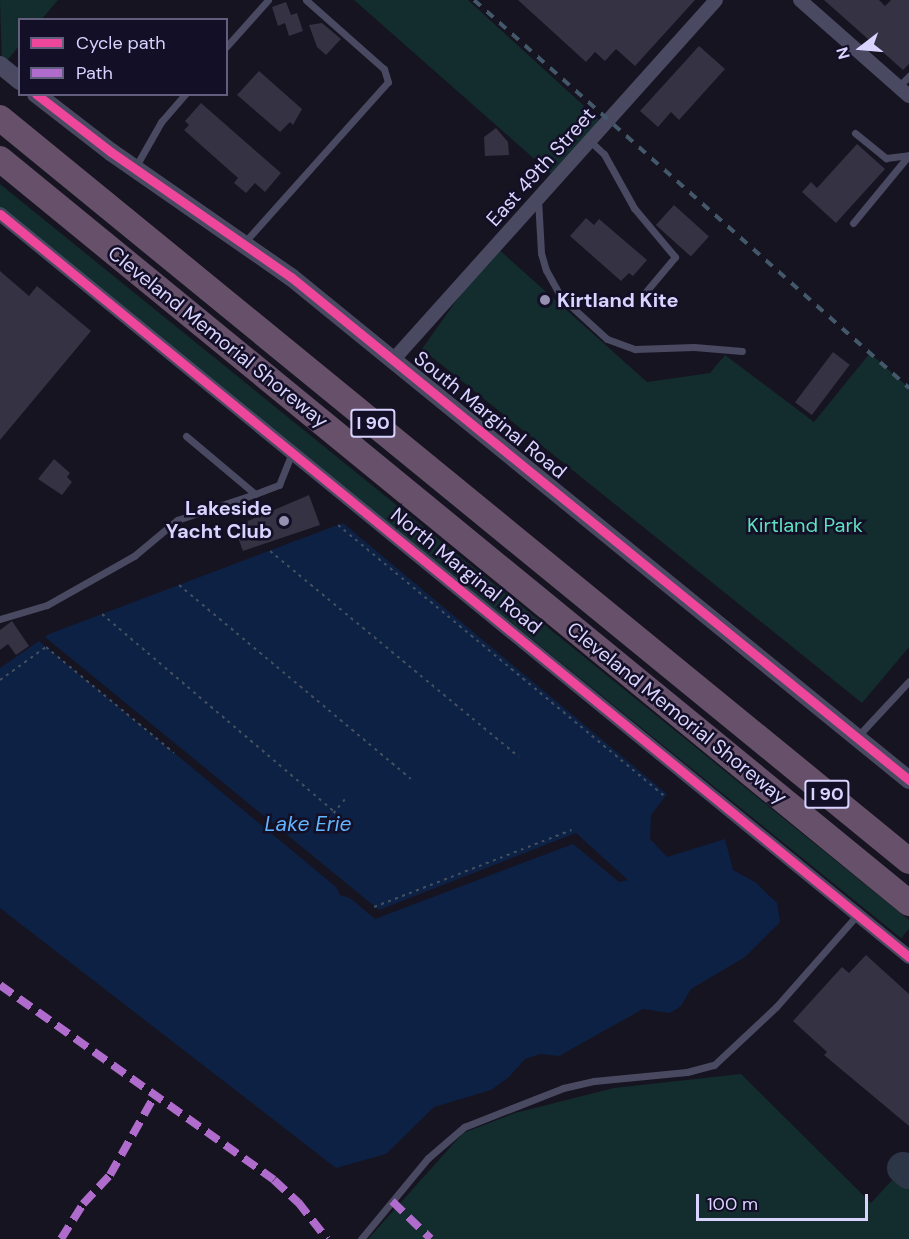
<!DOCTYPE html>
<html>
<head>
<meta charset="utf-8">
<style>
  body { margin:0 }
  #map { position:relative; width:909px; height:1239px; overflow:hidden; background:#161421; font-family:"DM Sans",sans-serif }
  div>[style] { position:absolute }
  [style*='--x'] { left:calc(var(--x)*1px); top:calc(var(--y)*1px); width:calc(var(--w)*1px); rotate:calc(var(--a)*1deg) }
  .green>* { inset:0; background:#132c2d; transform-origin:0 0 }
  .water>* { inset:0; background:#0d2144 }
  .pier>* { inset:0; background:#161421 }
  .taxiway>* { height:32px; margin:-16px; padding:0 16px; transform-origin:16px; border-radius:16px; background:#2c3646 }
  .building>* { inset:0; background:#343243; transform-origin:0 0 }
  .path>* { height:2px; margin-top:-1px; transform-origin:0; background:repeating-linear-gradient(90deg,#44505f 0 3px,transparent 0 7.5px) }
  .service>* { height:7px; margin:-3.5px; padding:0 3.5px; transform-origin:3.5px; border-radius:3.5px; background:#4a4962 }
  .minor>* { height:14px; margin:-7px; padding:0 7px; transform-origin:7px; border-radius:7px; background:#4a4962 }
  .tertiary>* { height:18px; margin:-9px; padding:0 9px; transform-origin:9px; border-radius:9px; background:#4a4962 }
  .motorway>* { height:26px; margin:-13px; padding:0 13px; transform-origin:13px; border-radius:13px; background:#67516a }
  .rail>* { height:4px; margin-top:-2px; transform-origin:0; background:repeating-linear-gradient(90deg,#43596b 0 9px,transparent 0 17px) }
  .quiet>* { height:8px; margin-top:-4px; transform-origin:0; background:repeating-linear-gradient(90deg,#b06ccc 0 15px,transparent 0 23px) }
  .cycleway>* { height:9px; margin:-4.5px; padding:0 4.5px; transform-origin:4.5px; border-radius:4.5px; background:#ed469a }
  .dots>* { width:16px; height:16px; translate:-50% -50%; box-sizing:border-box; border:3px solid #130f26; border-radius:50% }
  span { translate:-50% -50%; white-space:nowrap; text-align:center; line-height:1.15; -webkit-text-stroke:5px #130f26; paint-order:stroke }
  .shield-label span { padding:2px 4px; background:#130f26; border:2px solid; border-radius:4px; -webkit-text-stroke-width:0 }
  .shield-label { font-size:18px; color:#d9d4ff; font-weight:700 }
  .street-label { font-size:20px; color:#d9d4ff }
  .poi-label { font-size:20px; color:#d9d4ff; font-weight:700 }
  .left { translate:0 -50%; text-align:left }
  .right { translate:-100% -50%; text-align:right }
  .park-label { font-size:20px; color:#5fe0c0 }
  .water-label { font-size:21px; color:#62b6ff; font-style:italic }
  .legend { position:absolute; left:18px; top:18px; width:210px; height:78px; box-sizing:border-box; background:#130f26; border:2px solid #625e7d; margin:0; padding:8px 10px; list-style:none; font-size:18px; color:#d9d4ff }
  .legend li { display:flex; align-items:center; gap:12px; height:30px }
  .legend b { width:30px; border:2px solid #625e7d }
  .north { position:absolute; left:831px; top:18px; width:60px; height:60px; -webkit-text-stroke:4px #130f26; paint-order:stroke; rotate:254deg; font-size:16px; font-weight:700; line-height:24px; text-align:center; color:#d9d4ff }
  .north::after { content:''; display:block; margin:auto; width:21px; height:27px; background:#d9d4ff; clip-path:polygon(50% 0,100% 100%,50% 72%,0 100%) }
  .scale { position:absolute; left:696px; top:1194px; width:172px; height:27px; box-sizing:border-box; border:3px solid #d9d4ff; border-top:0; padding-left:8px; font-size:18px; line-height:21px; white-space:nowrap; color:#d9d4ff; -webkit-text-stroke:4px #130f26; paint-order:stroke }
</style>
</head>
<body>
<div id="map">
  <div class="green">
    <div style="clip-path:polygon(0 0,58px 0,42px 19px,20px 20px,19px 46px,2px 67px)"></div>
    <div style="clip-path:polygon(354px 0,468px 0,606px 126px,557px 179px)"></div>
    <div style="left:0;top:184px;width:1175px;height:19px;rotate:39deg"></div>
    <div style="clip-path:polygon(495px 246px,647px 382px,710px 373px,725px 355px,814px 422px,870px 353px,909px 388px,909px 647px,862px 703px,422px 349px)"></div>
    <div style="clip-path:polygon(741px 1074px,871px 1203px,895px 1177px,909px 1190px,909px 1239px,368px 1239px,463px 1133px,515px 1113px,614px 1088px)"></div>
  </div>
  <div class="water">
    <div style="clip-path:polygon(343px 523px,667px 794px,651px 815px,650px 839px,667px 857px,725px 839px,733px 870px,755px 882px,777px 903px,780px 922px,745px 957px,691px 989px,681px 1006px,670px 1013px,643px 1009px,559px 1056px,540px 1054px,525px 1059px,509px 1077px,491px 1090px,434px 1107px,386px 1154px,336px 1168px,0 908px,0 668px,49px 634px)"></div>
  </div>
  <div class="pier">
    <div style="clip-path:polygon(45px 637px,379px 910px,576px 833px,628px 880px,619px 882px,573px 844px,375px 919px,350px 898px,340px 895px,336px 887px,39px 641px)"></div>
  </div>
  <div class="taxiway">
    <div style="--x:903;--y:1168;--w:8;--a:40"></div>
  </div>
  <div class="building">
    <div style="clip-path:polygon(518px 0,695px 0,635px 66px,616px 49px,605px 61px,595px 52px,586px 62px)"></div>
    <div style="clip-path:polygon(824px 0,879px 0,885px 6px,891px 0,909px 0,909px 64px,903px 70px)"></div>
    <div style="clip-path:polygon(286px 2px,291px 15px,297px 13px,303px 31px,289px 36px,285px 23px,278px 26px,272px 7px)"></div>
    <div style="clip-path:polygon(322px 23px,341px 39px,326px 55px,317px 47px,309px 25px)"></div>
    <div style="clip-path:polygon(699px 46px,725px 69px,679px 120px,671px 112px,658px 127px,640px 111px)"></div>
    <div style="clip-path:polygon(259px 71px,302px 109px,293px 125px,290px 122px,280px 132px,237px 95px)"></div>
    <div style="clip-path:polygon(201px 103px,281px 173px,265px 192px,255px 183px,246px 193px,234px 183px,238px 178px,184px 130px,189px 125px,185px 121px)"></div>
    <div style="clip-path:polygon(496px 128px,508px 142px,509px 155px,485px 156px,484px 137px)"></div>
    <div style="clip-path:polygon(857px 144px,885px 169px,836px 223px,802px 192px,811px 182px,817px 188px)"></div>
    <div style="left:674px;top:205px;width:47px;height:27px;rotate:42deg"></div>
    <div style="clip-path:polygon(586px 218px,594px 225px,599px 219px,647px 260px,633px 276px,629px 273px,621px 281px,570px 236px)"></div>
    <div style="clip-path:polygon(0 271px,29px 296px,37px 286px,91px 331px,0 440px)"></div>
    <div style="left:833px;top:352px;width:21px;height:63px;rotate:37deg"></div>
    <div style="clip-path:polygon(54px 459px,70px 473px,67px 477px,72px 482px,62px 495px,38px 479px)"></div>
    <div style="clip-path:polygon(309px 495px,320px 525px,243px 551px,234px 527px)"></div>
    <div style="clip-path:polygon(12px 621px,29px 646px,16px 655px,8px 644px,0 650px,0 630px)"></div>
    <div style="clip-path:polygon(866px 955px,909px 994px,909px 1126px,824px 1055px,827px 1052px,793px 1021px,842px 967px,849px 973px)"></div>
  </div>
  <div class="path">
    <div style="--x:338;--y:525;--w:425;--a:39.7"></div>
    <div style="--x:270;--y:551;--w:323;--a:39.6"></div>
    <div style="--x:179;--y:585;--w:302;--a:39.9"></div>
    <div style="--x:102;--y:614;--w:306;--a:40.4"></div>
    <div style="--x:0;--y:680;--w:57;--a:-35.7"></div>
    <div style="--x:46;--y:647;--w:166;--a:39.6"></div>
    <div style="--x:324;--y:825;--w:33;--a:-51"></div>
    <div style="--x:374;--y:907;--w:212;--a:-21.3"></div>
  </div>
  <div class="service">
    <div style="--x:226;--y:47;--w:63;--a:-48.2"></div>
    <div style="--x:898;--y:87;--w:16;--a:-45"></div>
    <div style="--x:855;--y:133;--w:40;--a:39"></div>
    <div style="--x:886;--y:158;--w:23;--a:-7"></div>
    <div style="--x:591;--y:142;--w:18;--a:43"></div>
    <div style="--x:604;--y:154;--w:62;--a:60.9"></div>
    <div style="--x:634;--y:208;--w:64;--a:50.1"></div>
    <div style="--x:675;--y:257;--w:50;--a:130.1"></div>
    <div style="--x:136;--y:166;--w:51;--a:-60.4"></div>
    <div style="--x:161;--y:122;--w:37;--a:-49"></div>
    <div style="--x:538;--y:199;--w:54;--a:86.8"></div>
    <div style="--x:541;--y:253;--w:18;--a:74"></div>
    <div style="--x:546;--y:270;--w:31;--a:61"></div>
    <div style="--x:561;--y:297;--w:62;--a:42.4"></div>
    <div style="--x:607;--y:339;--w:30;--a:20"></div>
    <div style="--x:635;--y:349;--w:59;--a:-1.9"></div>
    <div style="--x:694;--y:347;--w:48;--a:4.8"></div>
    <div style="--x:853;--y:223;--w:88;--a:-50.5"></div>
    <div style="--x:243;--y:244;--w:217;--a:-48.2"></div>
    <div style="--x:388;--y:82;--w:14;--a:-107"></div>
    <div style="--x:384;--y:69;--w:104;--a:-138.5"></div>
    <div style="--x:186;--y:436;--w:90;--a:40"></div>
    <div style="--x:255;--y:494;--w:26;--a:-21"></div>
    <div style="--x:279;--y:485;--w:35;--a:-68"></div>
    <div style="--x:0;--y:619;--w:49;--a:-16.6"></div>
    <div style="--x:47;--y:605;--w:100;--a:-29.4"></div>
    <div style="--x:134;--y:556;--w:56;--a:-39.9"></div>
    <div style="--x:177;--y:520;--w:82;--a:-18.4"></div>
    <div style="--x:857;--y:737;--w:76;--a:-47.1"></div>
    <div style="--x:361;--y:1239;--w:105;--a:-50.4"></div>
    <div style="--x:428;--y:1158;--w:48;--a:-40.7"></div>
    <div style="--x:464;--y:1127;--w:106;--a:-21.5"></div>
    <div style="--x:563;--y:1088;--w:32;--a:-13"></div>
    <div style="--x:594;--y:1081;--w:93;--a:-5.5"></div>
    <div style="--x:687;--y:1072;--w:28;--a:-15"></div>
    <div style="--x:714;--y:1065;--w:85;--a:-43.1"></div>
    <div style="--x:776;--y:1007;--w:123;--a:-48.6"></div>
  </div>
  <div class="minor">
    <div style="--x:800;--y:0;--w:145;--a:41.4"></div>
    <div style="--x:0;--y:214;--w:1174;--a:39.26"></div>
    <div style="--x:394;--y:359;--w:482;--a:-48.1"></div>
  </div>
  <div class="tertiary">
    <div style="--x:0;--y:65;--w:26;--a:39"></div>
    <div style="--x:36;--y:94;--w:95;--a:37.7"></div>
    <div style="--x:111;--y:152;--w:219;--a:34.8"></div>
    <div style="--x:291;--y:277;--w:797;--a:39.14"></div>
  </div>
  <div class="motorway">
    <div style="--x:0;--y:118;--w:1174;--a:39.26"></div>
    <div style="--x:0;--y:159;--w:1175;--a:39.3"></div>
  </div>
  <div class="rail">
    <div style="--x:474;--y:0;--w:583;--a:41.73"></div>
  </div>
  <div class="quiet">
    <div style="--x:0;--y:985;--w:336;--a:35.4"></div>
    <div style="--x:274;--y:1180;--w:33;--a:43"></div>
    <div style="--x:298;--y:1202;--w:47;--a:51.9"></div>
    <div style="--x:392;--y:1201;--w:54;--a:44.3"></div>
    <div style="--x:61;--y:1239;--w:41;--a:-57.8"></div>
    <div style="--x:83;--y:1204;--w:40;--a:-47"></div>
    <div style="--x:110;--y:1175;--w:92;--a:-60.6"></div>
  </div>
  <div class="cycleway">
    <div style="--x:36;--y:94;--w:95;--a:37.7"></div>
    <div style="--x:111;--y:152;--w:219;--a:34.8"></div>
    <div style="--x:291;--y:277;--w:797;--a:39.14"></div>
    <div style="--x:0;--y:214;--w:1174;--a:39.26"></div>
  </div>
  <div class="dots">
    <div style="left:545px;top:300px;background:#9591b1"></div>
    <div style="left:284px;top:521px;background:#9591b1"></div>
  </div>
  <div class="shield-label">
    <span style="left:373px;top:423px">I 90</span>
    <span style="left:827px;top:794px">I 90</span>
  </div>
  <div class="street-label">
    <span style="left:541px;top:167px;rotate:-48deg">East 49th Street</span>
    <span style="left:218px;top:337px;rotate:39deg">Cleveland Memorial Shoreway</span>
    <span style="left:490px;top:415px;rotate:39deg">South Marginal Road</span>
    <span style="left:466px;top:571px;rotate:39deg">North Marginal Road</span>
    <span style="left:677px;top:713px;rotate:39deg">Cleveland Memorial Shoreway</span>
  </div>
  <div class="poi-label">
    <span class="left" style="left:557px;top:300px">Kirtland Kite</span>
    <span class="right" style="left:272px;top:520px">Lakeside<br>Yacht Club</span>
  </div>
  <div class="park-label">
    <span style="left:805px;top:525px">Kirtland Park</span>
  </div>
  <div class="water-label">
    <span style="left:308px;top:824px">Lake Erie</span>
  </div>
  <ul class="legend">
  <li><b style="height:8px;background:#ed469a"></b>Cycle path</li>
  <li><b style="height:8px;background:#b06ccc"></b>Path</li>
  </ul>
  <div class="north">N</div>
  <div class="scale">100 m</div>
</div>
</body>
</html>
